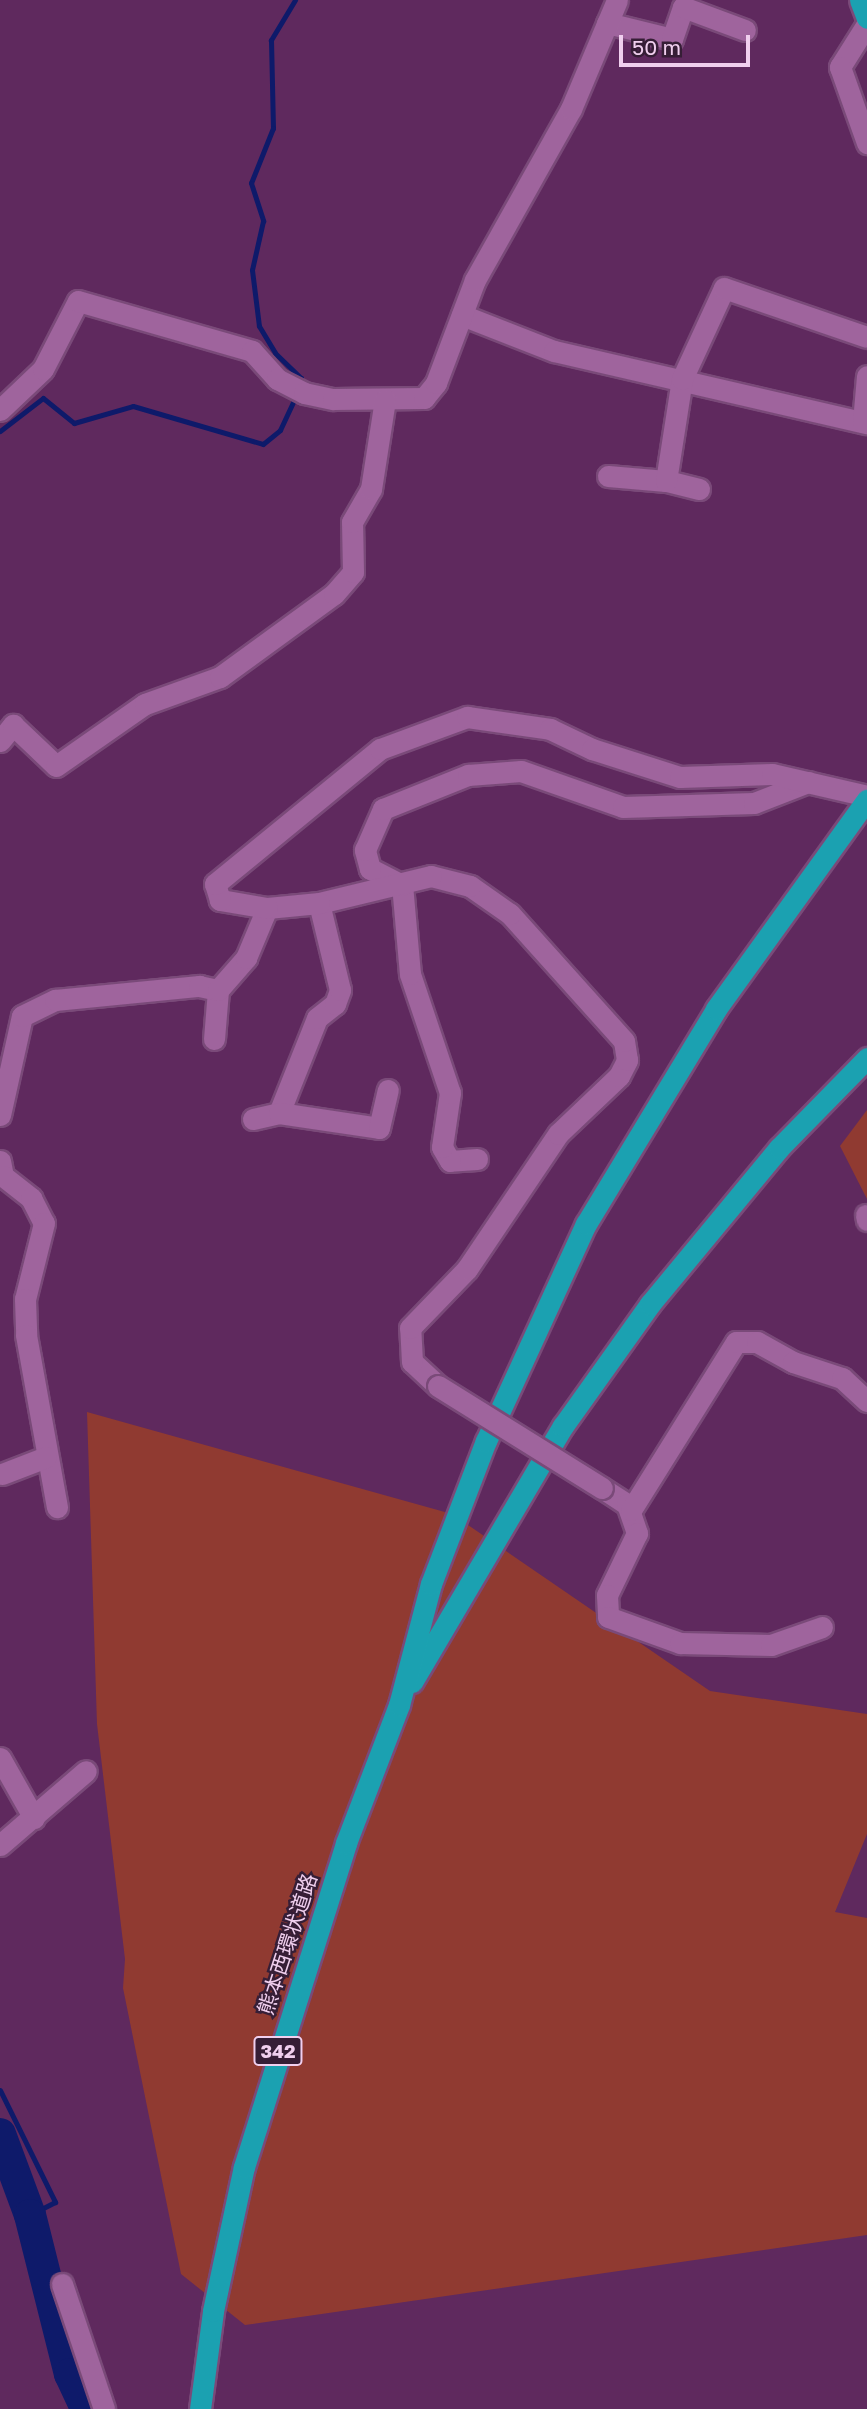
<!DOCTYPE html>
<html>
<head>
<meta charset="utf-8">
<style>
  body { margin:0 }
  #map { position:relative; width:867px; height:2409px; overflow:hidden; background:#5f295e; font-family:"Golos Text","Noto Sans JP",sans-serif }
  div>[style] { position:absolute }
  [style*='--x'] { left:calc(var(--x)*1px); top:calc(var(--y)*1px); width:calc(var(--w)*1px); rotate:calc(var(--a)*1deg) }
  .green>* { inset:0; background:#903a31 }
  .stream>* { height:5px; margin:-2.5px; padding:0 2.5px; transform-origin:2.5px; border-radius:2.5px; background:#0e1a6a }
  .river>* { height:32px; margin:-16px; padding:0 16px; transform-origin:16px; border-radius:16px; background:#0e1a6a }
  .roads { filter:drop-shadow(2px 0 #7a4a79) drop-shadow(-2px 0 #7a4a79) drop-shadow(0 2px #7a4a79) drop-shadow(0 -2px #7a4a79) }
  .street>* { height:21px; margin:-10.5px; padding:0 10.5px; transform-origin:10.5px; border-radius:10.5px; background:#9f649d }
  .highway>* { height:21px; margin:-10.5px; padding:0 10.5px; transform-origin:10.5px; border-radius:10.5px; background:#1ba1b1 }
  .bridges { filter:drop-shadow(2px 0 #7a4a79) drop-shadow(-2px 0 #7a4a79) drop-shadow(0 2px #7a4a79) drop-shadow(0 -2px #7a4a79) }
  .street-bridge>* { height:21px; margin:-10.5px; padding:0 10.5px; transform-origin:10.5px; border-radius:10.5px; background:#9f649d }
  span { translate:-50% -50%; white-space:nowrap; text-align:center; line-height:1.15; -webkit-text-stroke:5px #361e36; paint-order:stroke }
  .shield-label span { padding:2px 5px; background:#361e36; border:2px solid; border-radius:5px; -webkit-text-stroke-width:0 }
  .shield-label { font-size:19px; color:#f0cfee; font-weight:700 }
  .street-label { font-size:21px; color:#f0cfee }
  .scale { position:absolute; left:619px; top:35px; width:131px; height:32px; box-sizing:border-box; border:4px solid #f0cfee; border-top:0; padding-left:9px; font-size:21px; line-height:24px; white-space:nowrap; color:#f0cfee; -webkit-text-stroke:5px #361e36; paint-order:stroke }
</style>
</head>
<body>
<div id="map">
  <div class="green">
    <div style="clip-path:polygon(867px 1110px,867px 1199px,840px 1146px)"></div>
    <div style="clip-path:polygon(87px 1412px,452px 1514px,710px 1691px,867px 1714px,867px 1834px,835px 1912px,867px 1918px,867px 2235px,245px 2325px,181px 2274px,123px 1988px,125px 1959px,97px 1724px)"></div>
  </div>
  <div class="stream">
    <div style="--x:295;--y:0;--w:47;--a:121"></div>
    <div style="--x:271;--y:40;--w:88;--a:88.7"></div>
    <div style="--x:273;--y:128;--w:59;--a:111.8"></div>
    <div style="--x:251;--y:183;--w:40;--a:72"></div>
    <div style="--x:263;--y:221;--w:50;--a:102.7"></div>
    <div style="--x:252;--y:270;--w:56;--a:82.9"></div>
    <div style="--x:259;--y:326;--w:31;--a:59"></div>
    <div style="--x:275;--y:353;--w:36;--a:44"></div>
    <div style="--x:301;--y:378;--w:7;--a:106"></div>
    <div style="--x:0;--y:431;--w:54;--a:-37.5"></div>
    <div style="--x:43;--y:398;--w:40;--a:39"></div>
    <div style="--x:74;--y:423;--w:61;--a:-16.1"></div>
    <div style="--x:133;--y:406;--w:135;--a:16.3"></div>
    <div style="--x:263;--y:444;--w:22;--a:-39"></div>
    <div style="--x:280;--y:430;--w:40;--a:-65"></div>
    <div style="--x:0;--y:2090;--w:125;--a:63.8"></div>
    <div style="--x:55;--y:2202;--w:28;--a:153"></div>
  </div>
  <div class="river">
    <div style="--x:0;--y:2134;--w:86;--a:69.7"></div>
    <div style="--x:30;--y:2215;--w:164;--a:75.9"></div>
    <div style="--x:70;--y:2374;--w:38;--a:65"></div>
  </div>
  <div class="roads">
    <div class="street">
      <div style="--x:607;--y:23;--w:67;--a:13.8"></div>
      <div style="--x:672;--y:39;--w:34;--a:-71"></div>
      <div style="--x:683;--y:7;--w:66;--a:20.4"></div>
      <div style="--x:867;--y:24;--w:51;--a:122.1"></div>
      <div style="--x:840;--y:67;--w:81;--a:70.4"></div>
      <div style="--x:462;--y:315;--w:99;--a:21.4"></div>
      <div style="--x:554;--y:351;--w:321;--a:13"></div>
      <div style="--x:0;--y:410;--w:59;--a:-43.6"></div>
      <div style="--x:43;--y:369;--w:76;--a:-62.8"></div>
      <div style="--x:78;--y:301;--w:181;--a:16"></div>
      <div style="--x:252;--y:351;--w:38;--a:48"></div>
      <div style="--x:277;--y:379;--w:30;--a:27"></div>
      <div style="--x:304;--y:393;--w:30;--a:12"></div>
      <div style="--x:333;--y:399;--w:91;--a:-0.6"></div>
      <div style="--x:424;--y:398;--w:19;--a:-51"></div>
      <div style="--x:436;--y:383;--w:110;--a:-69.3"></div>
      <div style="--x:475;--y:280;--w:196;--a:-60.7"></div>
      <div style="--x:571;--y:109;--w:118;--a:-67.1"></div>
      <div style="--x:863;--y:422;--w:46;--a:-85"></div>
      <div style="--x:608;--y:476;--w:58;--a:4.9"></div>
      <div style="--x:699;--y:489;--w:34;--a:-166"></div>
      <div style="--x:666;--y:481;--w:103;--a:-81.1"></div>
      <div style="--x:682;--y:379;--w:100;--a:-65.2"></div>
      <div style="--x:724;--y:288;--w:151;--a:18.9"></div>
      <div style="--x:0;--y:741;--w:21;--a:-51"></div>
      <div style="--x:13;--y:725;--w:59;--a:43.6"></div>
      <div style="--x:56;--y:766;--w:108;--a:-34.9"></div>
      <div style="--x:145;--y:704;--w:80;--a:-19.8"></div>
      <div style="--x:220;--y:677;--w:141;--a:-36.1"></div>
      <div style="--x:334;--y:594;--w:29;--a:-49"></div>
      <div style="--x:353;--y:572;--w:50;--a:-91.1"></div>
      <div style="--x:352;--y:522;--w:38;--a:-60"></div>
      <div style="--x:371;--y:489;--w:90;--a:-81.1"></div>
      <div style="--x:214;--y:1039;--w:49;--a:-85.3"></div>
      <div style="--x:279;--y:1113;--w:102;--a:-68.2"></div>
      <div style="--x:317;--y:1018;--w:23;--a:-38"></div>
      <div style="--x:335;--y:1004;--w:15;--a:-70"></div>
      <div style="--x:340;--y:990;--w:89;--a:-103.6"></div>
      <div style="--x:0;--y:1115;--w:101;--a:-77.5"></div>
      <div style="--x:22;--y:1016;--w:37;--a:-26"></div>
      <div style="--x:55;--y:1000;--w:145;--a:-5.6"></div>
      <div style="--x:199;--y:986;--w:19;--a:12"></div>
      <div style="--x:218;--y:990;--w:43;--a:-48.8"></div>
      <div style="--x:246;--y:958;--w:54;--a:-67.2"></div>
      <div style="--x:253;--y:1119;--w:27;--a:-13"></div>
      <div style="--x:279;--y:1113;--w:101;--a:8.5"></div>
      <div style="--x:379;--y:1128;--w:39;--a:-77"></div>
      <div style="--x:477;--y:1159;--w:27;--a:176"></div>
      <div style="--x:450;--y:1161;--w:16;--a:-120"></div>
      <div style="--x:442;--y:1147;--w:55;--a:-81.6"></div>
      <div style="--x:450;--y:1093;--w:126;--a:-108.6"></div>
      <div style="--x:410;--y:974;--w:89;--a:-95.1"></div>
      <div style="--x:402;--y:885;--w:36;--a:-153"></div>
      <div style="--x:370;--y:869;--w:20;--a:-105"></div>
      <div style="--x:365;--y:850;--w:45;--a:-66.3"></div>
      <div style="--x:383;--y:809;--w:92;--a:-21.8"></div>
      <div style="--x:468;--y:775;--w:53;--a:-4.3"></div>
      <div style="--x:521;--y:771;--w:108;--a:19.4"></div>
      <div style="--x:623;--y:807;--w:131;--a:-1.7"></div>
      <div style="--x:754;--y:803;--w:58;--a:-21.3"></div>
      <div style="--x:0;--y:1161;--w:15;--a:79"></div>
      <div style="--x:3;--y:1176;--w:36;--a:38"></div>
      <div style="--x:31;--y:1198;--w:28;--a:63"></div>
      <div style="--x:44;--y:1223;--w:78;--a:104"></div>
      <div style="--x:25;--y:1299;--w:36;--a:88"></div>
      <div style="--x:26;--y:1335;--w:175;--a:79.8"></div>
      <div style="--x:866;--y:1215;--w:5;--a:79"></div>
      <div style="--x:438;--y:1386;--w:35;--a:-137"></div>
      <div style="--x:412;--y:1362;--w:34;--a:-93"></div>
      <div style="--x:410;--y:1328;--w:82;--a:-46"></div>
      <div style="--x:467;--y:1269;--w:163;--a:-56"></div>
      <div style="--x:558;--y:1134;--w:84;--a:-43.6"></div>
      <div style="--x:619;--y:1076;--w:18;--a:-63"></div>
      <div style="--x:627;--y:1060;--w:19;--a:-99"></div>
      <div style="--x:624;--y:1041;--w:171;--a:-131.9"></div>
      <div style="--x:510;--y:914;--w:49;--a:-145"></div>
      <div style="--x:470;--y:886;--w:40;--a:-165.6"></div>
      <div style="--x:431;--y:876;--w:115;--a:166.4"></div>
      <div style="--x:319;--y:903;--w:52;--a:174.5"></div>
      <div style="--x:267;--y:908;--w:48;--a:-170.3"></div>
      <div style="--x:220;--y:900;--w:17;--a:-107"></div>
      <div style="--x:215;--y:884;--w:213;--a:-39.3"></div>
      <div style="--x:380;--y:749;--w:93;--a:-20.2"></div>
      <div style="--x:467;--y:717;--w:84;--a:8.2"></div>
      <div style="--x:550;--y:729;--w:47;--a:25.5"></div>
      <div style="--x:592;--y:749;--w:92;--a:17.7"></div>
      <div style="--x:680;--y:777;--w:92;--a:-1.9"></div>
      <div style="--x:772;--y:774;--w:98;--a:13"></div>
      <div style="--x:2;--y:1474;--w:47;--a:-21.1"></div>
      <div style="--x:602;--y:1488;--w:30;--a:33"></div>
      <div style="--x:627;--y:1504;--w:31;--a:71"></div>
      <div style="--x:637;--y:1533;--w:69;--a:115.8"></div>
      <div style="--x:607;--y:1595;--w:22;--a:87"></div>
      <div style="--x:608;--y:1617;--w:77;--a:19.9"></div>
      <div style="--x:680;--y:1643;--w:91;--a:1.3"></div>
      <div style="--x:771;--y:1645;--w:54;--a:-19.4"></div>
      <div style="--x:631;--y:1510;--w:198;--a:-58"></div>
      <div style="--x:736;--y:1342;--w:21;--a:0"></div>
      <div style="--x:757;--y:1342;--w:41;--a:29.1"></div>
      <div style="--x:793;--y:1362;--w:52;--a:18.1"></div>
      <div style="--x:842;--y:1378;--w:34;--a:43"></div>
      <div style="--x:0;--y:1758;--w:69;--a:60.5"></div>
      <div style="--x:0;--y:1845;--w:113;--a:-40.7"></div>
      <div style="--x:62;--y:2284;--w:132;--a:71.4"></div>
    </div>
    <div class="highway">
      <div style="--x:860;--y:0;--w:19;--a:69"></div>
      <div style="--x:412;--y:1682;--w:297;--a:-59.5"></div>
      <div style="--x:563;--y:1426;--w:150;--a:-54.5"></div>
      <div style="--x:650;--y:1304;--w:202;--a:-50.4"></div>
      <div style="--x:779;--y:1148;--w:126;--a:-45.6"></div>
      <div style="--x:200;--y:2409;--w:99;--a:-82.4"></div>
      <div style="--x:213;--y:2311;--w:147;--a:-77.9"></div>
      <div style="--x:244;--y:2167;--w:340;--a:-72.5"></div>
      <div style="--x:346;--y:1843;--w:148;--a:-69"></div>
      <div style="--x:399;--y:1705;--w:125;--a:-75.2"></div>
      <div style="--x:431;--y:1584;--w:153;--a:-69"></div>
      <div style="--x:486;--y:1441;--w:239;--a:-65.3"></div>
      <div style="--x:586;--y:1224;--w:251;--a:-58.8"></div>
      <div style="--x:716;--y:1009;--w:258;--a:-54.2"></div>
    </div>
  </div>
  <div class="bridges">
    <div class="street-bridge">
      <div style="--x:438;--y:1386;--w:193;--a:31.9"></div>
    </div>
  </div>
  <div class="shield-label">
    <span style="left:278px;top:2051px">342</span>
  </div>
  <div class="street-label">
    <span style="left:287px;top:1944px;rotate:-72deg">熊本西環状道路</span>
  </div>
  <div class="scale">50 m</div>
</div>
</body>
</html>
